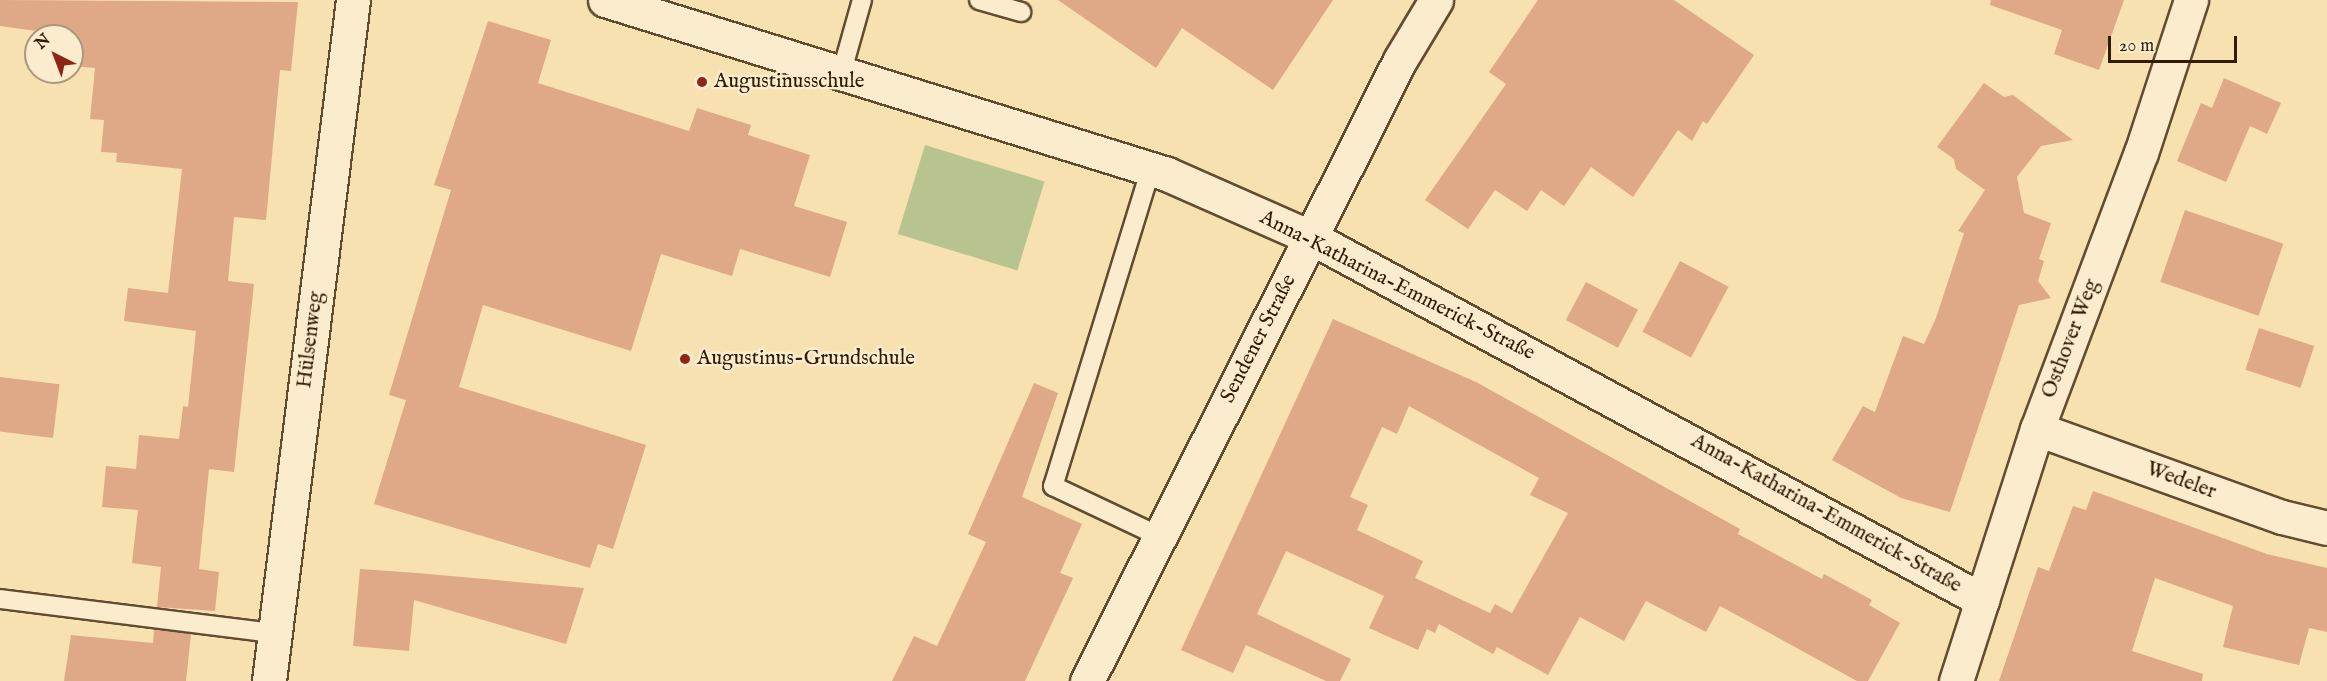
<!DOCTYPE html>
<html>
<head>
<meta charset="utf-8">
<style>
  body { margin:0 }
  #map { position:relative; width:2327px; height:681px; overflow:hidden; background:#f8e1b0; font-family:"IM FELL English",serif }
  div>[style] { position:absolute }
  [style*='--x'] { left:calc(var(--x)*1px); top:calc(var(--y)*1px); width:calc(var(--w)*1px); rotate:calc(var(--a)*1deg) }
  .green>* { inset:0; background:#b7c490; transform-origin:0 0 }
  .building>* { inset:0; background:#dfa887; transform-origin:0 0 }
  .roads { filter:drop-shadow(2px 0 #624c30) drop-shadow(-2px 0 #624c30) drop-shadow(0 2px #624c30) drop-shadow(0 -2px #624c30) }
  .service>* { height:18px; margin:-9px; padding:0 9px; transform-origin:9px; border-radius:9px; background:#faeccc }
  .minor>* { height:33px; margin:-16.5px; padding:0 16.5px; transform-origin:16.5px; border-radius:16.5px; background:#faeccc }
  .dots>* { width:16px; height:16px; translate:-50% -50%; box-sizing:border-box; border:3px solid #faeccc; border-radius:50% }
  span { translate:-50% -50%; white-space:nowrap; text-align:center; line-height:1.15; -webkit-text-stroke:5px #faeccc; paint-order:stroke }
  .poi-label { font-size:21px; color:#301b06 }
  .left { translate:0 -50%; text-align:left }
  .street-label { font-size:21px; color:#301b06 }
  .north { position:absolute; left:24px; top:24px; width:60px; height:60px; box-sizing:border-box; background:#faeccc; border:2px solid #a9987d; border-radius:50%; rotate:318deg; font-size:16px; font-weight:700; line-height:24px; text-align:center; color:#301b06 }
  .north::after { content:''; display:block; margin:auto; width:21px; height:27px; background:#8f2418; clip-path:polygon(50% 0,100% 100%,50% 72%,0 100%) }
  .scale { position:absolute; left:2108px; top:36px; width:129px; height:27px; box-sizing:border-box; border:3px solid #301b06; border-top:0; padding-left:8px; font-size:18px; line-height:21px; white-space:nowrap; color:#301b06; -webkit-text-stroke:4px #faeccc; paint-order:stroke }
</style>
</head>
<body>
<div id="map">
  <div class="green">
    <div style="left:925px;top:145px;width:125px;height:93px;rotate:17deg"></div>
  </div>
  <div class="building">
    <div style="clip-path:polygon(0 0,298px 2px,291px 71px,280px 70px,266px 220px,234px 217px,228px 281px,254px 284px,234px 472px,209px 469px,199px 569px,219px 572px,215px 611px,157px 607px,161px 567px,132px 563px,138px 510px,102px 507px,106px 466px,136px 469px,139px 435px,179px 439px,183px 406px,188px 407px,196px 331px,124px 321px,128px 288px,168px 293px,182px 169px,116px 162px,117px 153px,101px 152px,104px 120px,90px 119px,95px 68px,72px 66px,72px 36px,0 26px)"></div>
    <div style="clip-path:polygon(1058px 0,1333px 0,1273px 90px,1182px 28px,1156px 68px)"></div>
    <div style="clip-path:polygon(1538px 0,1674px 0,1754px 55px,1707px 124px,1703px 121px,1692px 141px,1678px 130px,1633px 197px,1591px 167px,1564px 206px,1541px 190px,1527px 211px,1495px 190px,1468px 229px,1425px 200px,1506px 84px,1489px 72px)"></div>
    <div style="clip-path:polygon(1991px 0,2124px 0,2099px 70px,2054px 54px,2062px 30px,1990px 5px)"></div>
    <div style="clip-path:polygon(488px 21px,551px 40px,538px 83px,689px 131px,697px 108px,751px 125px,748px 135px,810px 155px,794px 206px,847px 222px,830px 277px,740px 249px,732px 276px,661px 254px,631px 351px,483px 305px,459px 387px,646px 445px,613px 549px,598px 544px,590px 568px,374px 504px,406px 400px,389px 395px,451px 190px,434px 185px)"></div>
    <div style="clip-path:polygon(2224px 78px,2281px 103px,2267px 134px,2250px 126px,2226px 182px,2177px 161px,2201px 103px,2212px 108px)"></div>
    <div style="clip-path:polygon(1984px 83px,2004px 97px,2013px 95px,2073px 140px,2041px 146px,2017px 177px,2024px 213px,2051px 223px,2039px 259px,2044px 261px,2038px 281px,2051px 298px,2019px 305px,1950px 512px,1901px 498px,1832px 460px,1863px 406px,1875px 412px,1903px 336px,1924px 344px,1936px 318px,1964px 233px,1958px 231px,1985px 190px,1956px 169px,1954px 159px,1937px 147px)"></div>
    <div style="left:2185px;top:210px;width:104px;height:76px;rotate:19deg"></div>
    <div style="left:1680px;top:261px;width:55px;height:80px;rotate:28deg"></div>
    <div style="left:1586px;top:282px;width:59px;height:43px;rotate:28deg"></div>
    <div style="clip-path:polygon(evenodd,1333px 319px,1476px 382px,1740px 529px,1738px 534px,1822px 579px,1824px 574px,1872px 600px,1869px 605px,1900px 623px,1868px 681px,1857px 681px,1720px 606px,1706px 632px,1646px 601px,1624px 641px,1580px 617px,1548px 675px,1497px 647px,1493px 654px,1439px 624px,1435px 633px,1427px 629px,1418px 650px,1369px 628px,1384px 596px,1286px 551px,1257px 614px,1351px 659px,1340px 681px,1326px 681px,1246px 645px,1233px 673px,1181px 650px,1333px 319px,1409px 406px,1539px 478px,1530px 495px,1568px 513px,1512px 613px,1495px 604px,1490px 613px,1415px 578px,1423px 561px,1357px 530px,1368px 505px,1350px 497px,1382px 427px,1397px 434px,1409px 406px)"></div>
    <div style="left:2259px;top:328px;width:58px;height:44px;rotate:18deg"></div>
    <div style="left:0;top:377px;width:60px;height:54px;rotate:7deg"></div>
    <div style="clip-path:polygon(1034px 383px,1058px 393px,1022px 497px,1082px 524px,1060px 573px,1073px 578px,1025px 681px,892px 681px,914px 636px,937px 646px,986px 542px,968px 534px)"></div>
    <div style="clip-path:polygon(2093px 491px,2267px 554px,2327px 568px,2327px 632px,2309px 628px,2299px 665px,2223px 647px,2233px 606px,2155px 578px,2132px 651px,2203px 674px,2202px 681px,1999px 681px,2038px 567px,2049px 571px,2073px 506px,2086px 510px)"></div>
    <div style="clip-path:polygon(360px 569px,417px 573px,584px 588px,566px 644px,414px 600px,409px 651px,353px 646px)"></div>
    <div style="clip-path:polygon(154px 629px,191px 634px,186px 681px,64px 681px,71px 635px,153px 643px)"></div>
  </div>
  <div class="roads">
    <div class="service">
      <div style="--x:979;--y:0;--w:44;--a:15.9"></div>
      <div style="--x:842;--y:71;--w:74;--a:-74.3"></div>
      <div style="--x:1151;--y:168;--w:333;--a:107.1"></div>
      <div style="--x:1053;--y:486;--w:117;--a:25.3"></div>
      <div style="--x:0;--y:599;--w:276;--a:7.1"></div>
    </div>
    <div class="minor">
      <div style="--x:605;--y:0;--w:588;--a:17.2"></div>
      <div style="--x:1167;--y:174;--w:156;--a:23.8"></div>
      <div style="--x:1310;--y:237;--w:764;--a:28.38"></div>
      <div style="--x:2037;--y:429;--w:260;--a:19.8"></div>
      <div style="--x:2282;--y:517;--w:46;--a:13.7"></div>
      <div style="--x:269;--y:681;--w:686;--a:-82.97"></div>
      <div style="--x:1087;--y:681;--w:695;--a:-63.25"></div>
      <div style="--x:1400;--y:60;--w:70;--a:-59"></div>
      <div style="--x:1956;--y:681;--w:265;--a:-72.2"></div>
      <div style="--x:2037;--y:429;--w:295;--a:-69.4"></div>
      <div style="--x:2141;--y:153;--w:161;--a:-71.9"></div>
    </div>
  </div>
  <div class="dots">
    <div style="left:702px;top:82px;background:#8f2418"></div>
    <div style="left:685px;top:359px;background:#8f2418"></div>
  </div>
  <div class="poi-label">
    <span class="left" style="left:714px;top:82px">Augustinusschule</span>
    <span class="left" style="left:697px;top:359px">Augustinus-Grundschule</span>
  </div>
  <div class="street-label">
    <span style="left:1397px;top:286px;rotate:27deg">Anna-Katharina-Emmerick-Straße</span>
    <span style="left:1259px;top:339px;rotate:-63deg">Sendener Straße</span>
    <span style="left:2071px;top:339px;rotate:-69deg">Osthover Weg</span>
    <span style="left:311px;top:340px;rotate:-83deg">Hülsenweg</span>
    <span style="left:2181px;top:481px;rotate:20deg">Wedeler</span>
    <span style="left:1826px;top:514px;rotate:29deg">Anna-Katharina-Emmerick-Straße</span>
  </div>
  <div class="north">N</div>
  <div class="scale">20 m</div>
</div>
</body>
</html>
